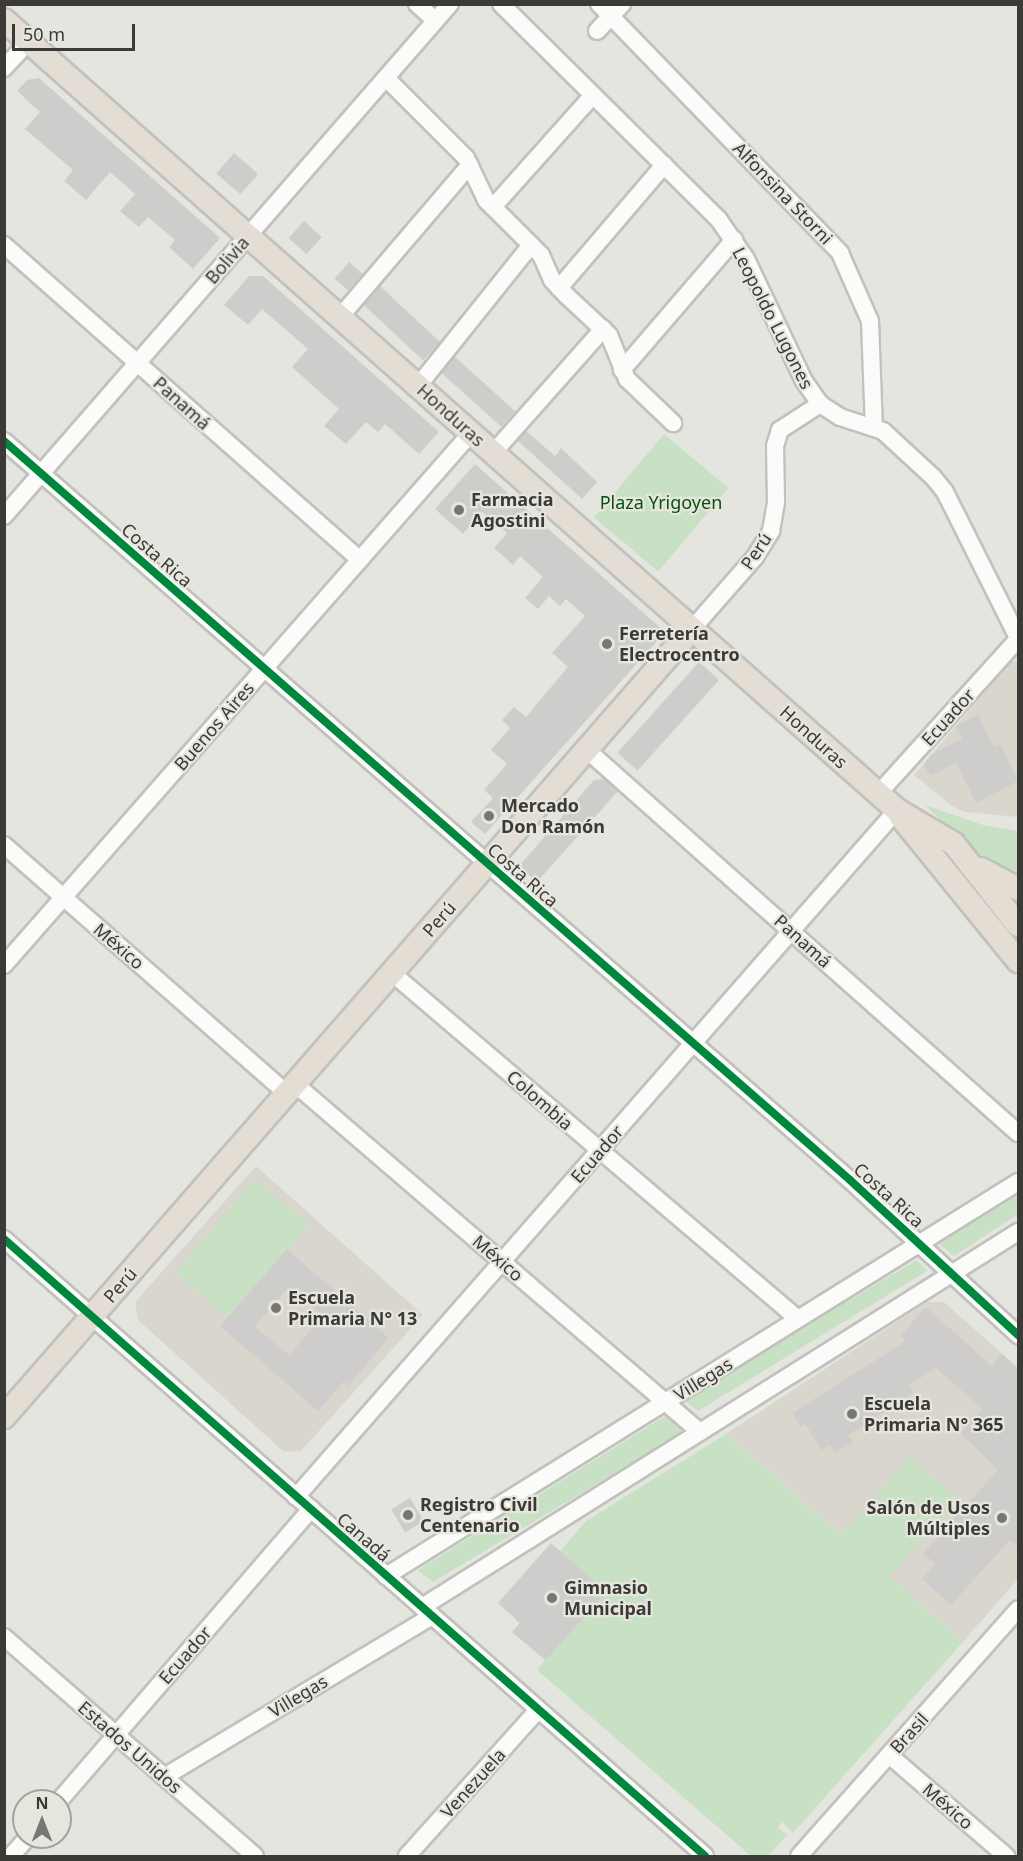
<!DOCTYPE html>
<html>
<head>
<meta charset="utf-8">
<style>
  body { margin:0 }
  #map { position:relative; width:1023px; height:1861px; overflow:hidden; background:#e5e5e0; font-family:"Noto Sans",sans-serif }
  div>[style] { position:absolute }
  [style*='--x'] { left:calc(var(--x)*1px); top:calc(var(--y)*1px); width:calc(var(--w)*1px); rotate:calc(var(--a)*1deg) }
  .built>* { inset:0; background:#d9d7cd }
  .green>* { inset:0; background:#c8e1c5; transform-origin:0 0 }
  .building>* { inset:0; background:#cfcdcb; transform-origin:0 0 }
  .roads { filter:drop-shadow(2px 0 #c1c1bd) drop-shadow(-2px 0 #c1c1bd) drop-shadow(0 2px #c1c1bd) drop-shadow(0 -2px #c1c1bd) }
  .minor>* { height:16px; margin:-8px; padding:0 8px; transform-origin:8px; border-radius:8px; background:#fbfbfa }
  .major>* { height:22px; margin:-11px; padding:0 11px; transform-origin:11px; border-radius:11px; background:#e3ddd4 }
  .cycleway>* { height:8px; margin:-4px; padding:0 4px; transform-origin:4px; border-radius:4px; background:#00873e }
  .dots>* { width:16px; height:16px; translate:-50% -50%; box-sizing:border-box; border:3px solid #e7e6de; border-radius:50% }
  span { translate:-50% -50%; white-space:nowrap; text-align:center; line-height:1.15; -webkit-text-stroke:4.5px #e7e6de; paint-order:stroke }
  .street-label { font-size:18px; color:#3b3a37 }
  .poi-label { font-size:18px; color:#3b3a37; font-weight:700 }
  .left { translate:0 -50%; text-align:left }
  .right { translate:-100% -50%; text-align:right }
  .park-label { font-size:18px; color:#04520d }
  .frame { position:absolute; inset:0; border:6px solid #3b3a37; pointer-events:none }
  .north { position:absolute; left:12px; top:1789px; width:60px; height:60px; box-sizing:border-box; background:#e7e6de; border:2px solid #a2a19b; border-radius:50%; rotate:0deg; font-size:16px; font-weight:700; line-height:24px; text-align:center; color:#3b3a37 }
  .north::after { content:''; display:block; margin:auto; width:21px; height:27px; background:#767672; clip-path:polygon(50% 0,100% 100%,50% 72%,0 100%) }
  .scale { position:absolute; left:12px; top:24px; width:123px; height:27px; box-sizing:border-box; border:3px solid #3b3a37; border-top:0; padding-left:8px; font-size:18px; line-height:21px; white-space:nowrap; color:#3b3a37; -webkit-text-stroke:4px #e7e6de; paint-order:stroke }
</style>
</head>
<body>
<div id="map">
  <div class="built">
    <div style="clip-path:polygon(1011px 661px,1018px 661px,1018px 817px,965px 812px,952px 806px,914px 775px)"></div>
    <div style="clip-path:polygon(256px 1166px,423px 1315px,301px 1451px,284px 1452px,138px 1320px,135px 1302px)"></div>
    <div style="clip-path:polygon(927px 1302px,944px 1302px,1018px 1368px,1018px 1579px,963px 1642px,726px 1434px)"></div>
  </div>
  <div class="green">
    <div style="left:664px;top:434px;width:84px;height:109px;rotate:40deg"></div>
    <div style="clip-path:polygon(925px 805px,983px 825px,1018px 831px,1018px 877px,992px 864px,965px 844px)"></div>
    <div style="left:255px;top:1179px;width:71px;height:123px;rotate:40deg"></div>
    <div style="clip-path:polygon(1018px 1194px,1018px 1214px,954px 1256px,939px 1244px)"></div>
    <div style="clip-path:polygon(917px 1260px,927px 1271px,698px 1411px,682px 1399px)"></div>
    <div style="clip-path:polygon(667px 1415px,683px 1432px,433px 1582px,418px 1570px)"></div>
    <div style="clip-path:polygon(726px 1434px,841px 1535px,910px 1457px,957px 1499px,889px 1576px,963px 1642px,793px 1833px,782px 1822px,778px 1827px,787px 1835px,768px 1856px,751px 1856px,537px 1670px,545px 1660px,512px 1632px,520px 1623px,498px 1603px,551px 1543px,560px 1551px,586px 1521px)"></div>
  </div>
  <div class="building">
    <div style="clip-path:polygon(39px 78px,220px 238px,193px 269px,169px 247px,175px 240px,148px 217px,139px 227px,120px 211px,135px 194px,110px 172px,86px 200px,64px 181px,73px 170px,25px 129px,40px 112px,17px 91px,27px 80px)"></div>
    <div style="left:234px;top:153px;width:32px;height:27px;rotate:41deg"></div>
    <div style="left:304px;top:221px;width:24px;height:23px;rotate:42deg"></div>
    <div style="left:349px;top:262px;width:18px;height:22px;rotate:41deg"></div>
    <div style="clip-path:polygon(249px 276px,263px 276px,439px 432px,419px 454px,385px 424px,378px 432px,366px 422px,346px 444px,324px 426px,339px 409px,292px 367px,308px 349px,262px 309px,248px 325px,224px 305px)"></div>
    <div style="left:380px;top:286px;width:82px;height:25px;rotate:43deg"></div>
    <div style="left:455px;top:357px;width:81px;height:21px;rotate:42deg"></div>
    <div style="clip-path:polygon(526px 431px,555px 456px,561px 448px,597px 482px,582px 499px,518px 441px)"></div>
    <div style="clip-path:polygon(475px 464px,665px 632px,485px 834px,471px 822px,493px 798px,484px 790px,507px 764px,491px 750px,510px 728px,502px 720px,514px 707px,526px 717px,568px 667px,552px 653px,585px 616px,566px 599px,560px 606px,549px 596px,538px 609px,525px 598px,543px 577px,520px 556px,513px 565px,494px 548px,507px 533px,482px 512px,463px 534px,435px 509px)"></div>
    <div style="left:699px;top:662px;width:27px;height:122px;rotate:42deg"></div>
    <div style="clip-path:polygon(978px 715px,994px 747px,1000px 744px,1018px 781px,976px 803px,956px 763px,930px 776px,924px 764px,932px 754px,962px 739px,956px 726px)"></div>
    <div style="clip-path:polygon(604px 779px,618px 791px,537px 882px,519px 866px,594px 780px)"></div>
    <div style="clip-path:polygon(evenodd,287px 1249px,389px 1338px,348px 1386px,343px 1382px,318px 1411px,220px 1326px,287px 1249px,289px 1287px,323px 1316px,289px 1355px,255px 1327px,289px 1287px)"></div>
    <div style="clip-path:polygon(926px 1307px,992px 1366px,1002px 1354px,1018px 1368px,1018px 1547px,1010px 1540px,951px 1605px,922px 1579px,935px 1564px,923px 1553px,998px 1470px,960px 1433px,982px 1409px,936px 1368px,909px 1385px,914px 1393px,848px 1435px,853px 1442px,835px 1453px,830px 1445px,822px 1450px,805px 1424px,801px 1427px,792px 1413px,906px 1341px,900px 1336px)"></div>
    <div style="left:410px;top:1498px;width:27px;height:22px;rotate:59deg"></div>
    <div style="clip-path:polygon(551px 1543px,606px 1592px,546px 1660px,512px 1632px,520px 1623px,498px 1603px)"></div>
  </div>
  <div class="roads">
    <div class="minor">
      <div style="--x:417;--y:4;--w:25;--a:42"></div>
      <div style="--x:501;--y:4;--w:307;--a:44.7"></div>
      <div style="--x:719;--y:220;--w:47;--a:55.3"></div>
      <div style="--x:746;--y:259;--w:135;--a:64.6"></div>
      <div style="--x:804;--y:381;--w:28;--a:55"></div>
      <div style="--x:820;--y:404;--w:24;--a:33"></div>
      <div style="--x:840;--y:417;--w:45;--a:18"></div>
      <div style="--x:883;--y:431;--w:68;--a:42.6"></div>
      <div style="--x:933;--y:477;--w:19;--a:51"></div>
      <div style="--x:945;--y:492;--w:163;--a:63.4"></div>
      <div style="--x:599;--y:4;--w:347;--a:45.9"></div>
      <div style="--x:840;--y:253;--w:74;--a:66.2"></div>
      <div style="--x:870;--y:321;--w:107;--a:87.9"></div>
      <div style="--x:597;--y:31;--w:37;--a:-47"></div>
      <div style="--x:4;--y:68;--w:37;--a:-47"></div>
      <div style="--x:386;--y:78;--w:113;--a:45"></div>
      <div style="--x:466;--y:158;--w:47;--a:64.5"></div>
      <div style="--x:486;--y:200;--w:78;--a:45"></div>
      <div style="--x:541;--y:255;--w:27;--a:66"></div>
      <div style="--x:552;--y:280;--w:22;--a:47"></div>
      <div style="--x:567;--y:296;--w:57;--a:42.9"></div>
      <div style="--x:609;--y:335;--w:48;--a:67.8"></div>
      <div style="--x:627;--y:379;--w:64;--a:43.7"></div>
      <div style="--x:493;--y:207;--w:150;--a:-48.2"></div>
      <div style="--x:4;--y:245;--w:475;--a:41.5"></div>
      <div style="--x:559;--y:288;--w:162;--a:-49.5"></div>
      <div style="--x:340;--y:317;--w:200;--a:-49.5"></div>
      <div style="--x:622;--y:370;--w:172;--a:-49.3"></div>
      <div style="--x:418;--y:386;--w:181;--a:-51.3"></div>
      <div style="--x:4;--y:441;--w:1123;--a:41.14"></div>
      <div style="--x:850;--y:1180;--w:229;--a:42.7"></div>
      <div style="--x:493;--y:453;--w:166;--a:-48.4"></div>
      <div style="--x:4;--y:516;--w:679;--a:-48.94"></div>
      <div style="--x:692;--y:629;--w:96;--a:-48.8"></div>
      <div style="--x:755;--y:557;--w:31;--a:-58"></div>
      <div style="--x:771;--y:531;--w:29;--a:-80"></div>
      <div style="--x:776;--y:502;--w:56;--a:-91"></div>
      <div style="--x:775;--y:446;--w:17;--a:-73"></div>
      <div style="--x:780;--y:430;--w:48;--a:-33"></div>
      <div style="--x:587;--y:750;--w:577;--a:41.63"></div>
      <div style="--x:878;--y:794;--w:209;--a:-47.9"></div>
      <div style="--x:4;--y:845;--w:377;--a:41.3"></div>
      <div style="--x:4;--y:965;--w:708;--a:-48.72"></div>
      <div style="--x:392;--y:973;--w:533;--a:40.44"></div>
      <div style="--x:295;--y:1084;--w:534;--a:40.67"></div>
      <div style="--x:4;--y:1239;--w:934;--a:41.35"></div>
      <div style="--x:296;--y:1497;--w:913;--a:-48.82"></div>
      <div style="--x:386;--y:1576;--w:745;--a:-31.94"></div>
      <div style="--x:422;--y:1607;--w:704;--a:-32.18"></div>
      <div style="--x:4;--y:1637;--w:333;--a:41.1"></div>
      <div style="--x:889;--y:1755;--w:155;--a:40.8"></div>
      <div style="--x:164;--y:1777;--w:313;--a:-31"></div>
      <div style="--x:59;--y:1801;--w:386;--a:-49.2"></div>
      <div style="--x:11;--y:1856;--w:25;--a:-48"></div>
      <div style="--x:407;--y:1856;--w:196;--a:-48.1"></div>
      <div style="--x:799;--y:1856;--w:330;--a:-48.4"></div>
    </div>
    <div class="major">
      <div style="--x:4;--y:20;--w:1192;--a:41.5"></div>
      <div style="--x:897;--y:810;--w:66;--a:30.8"></div>
      <div style="--x:954;--y:844;--w:103;--a:51.7"></div>
      <div style="--x:901;--y:817;--w:186;--a:50.9"></div>
      <div style="--x:981;--y:869;--w:42;--a:28.4"></div>
      <div style="--x:4;--y:1417;--w:1046;--a:-48.88"></div>
    </div>
  </div>
  <div class="cycleway">
    <div style="--x:4;--y:441;--w:1123;--a:41.14"></div>
    <div style="--x:850;--y:1180;--w:229;--a:42.7"></div>
    <div style="--x:4;--y:1239;--w:934;--a:41.35"></div>
  </div>
  <div class="dots">
    <div style="left:459px;top:510px;background:#767672"></div>
    <div style="left:607px;top:644px;background:#767672"></div>
    <div style="left:489px;top:816px;background:#767672"></div>
    <div style="left:276px;top:1308px;background:#767672"></div>
    <div style="left:852px;top:1414px;background:#767672"></div>
    <div style="left:408px;top:1515px;background:#767672"></div>
    <div style="left:1002px;top:1518px;background:#767672"></div>
    <div style="left:552px;top:1598px;background:#767672"></div>
  </div>
  <div class="street-label">
    <span style="left:783px;top:193px;rotate:46deg">Alfonsina Storni</span>
    <span style="left:227px;top:260px;rotate:-49deg">Bolivia</span>
    <span style="left:773px;top:318px;rotate:63deg">Leopoldo Lugones</span>
    <span style="left:182px;top:403px;rotate:42deg">Panamá</span>
    <span style="left:451px;top:415px;rotate:42deg">Honduras</span>
    <span style="left:756px;top:551px;rotate:-56deg">Perú</span>
    <span style="left:157px;top:555px;rotate:41deg">Costa Rica</span>
    <span style="left:948px;top:717px;rotate:-48deg">Ecuador</span>
    <span style="left:214px;top:726px;rotate:-49deg">Buenos Aires</span>
    <span style="left:814px;top:737px;rotate:42deg">Honduras</span>
    <span style="left:523px;top:875px;rotate:41deg">Costa Rica</span>
    <span style="left:439px;top:919px;rotate:-49deg">Perú</span>
    <span style="left:803px;top:941px;rotate:42deg">Panamá</span>
    <span style="left:119px;top:946px;rotate:41deg">México</span>
    <span style="left:540px;top:1100px;rotate:41deg">Colombia</span>
    <span style="left:597px;top:1154px;rotate:-49deg">Ecuador</span>
    <span style="left:889px;top:1195px;rotate:42deg">Costa Rica</span>
    <span style="left:498px;top:1258px;rotate:41deg">México</span>
    <span style="left:120px;top:1285px;rotate:-49deg">Perú</span>
    <span style="left:703px;top:1379px;rotate:-32deg">Villegas</span>
    <span style="left:364px;top:1537px;rotate:41deg">Canadá</span>
    <span style="left:185px;top:1655px;rotate:-49deg">Ecuador</span>
    <span style="left:298px;top:1696px;rotate:-31deg">Villegas</span>
    <span style="left:909px;top:1733px;rotate:-48deg">Brasil</span>
    <span style="left:130px;top:1747px;rotate:41deg">Estados Unidos</span>
    <span style="left:473px;top:1783px;rotate:-48deg">Venezuela</span>
    <span style="left:948px;top:1806px;rotate:41deg">México</span>
  </div>
  <div class="poi-label">
    <span class="left" style="left:471px;top:510px">Farmacia<br>Agostini</span>
    <span class="left" style="left:619px;top:644px">Ferretería<br>Electrocentro</span>
    <span class="left" style="left:501px;top:816px">Mercado<br>Don Ramón</span>
    <span class="left" style="left:288px;top:1308px">Escuela<br>Primaria N° 13</span>
    <span class="left" style="left:864px;top:1414px">Escuela<br>Primaria N° 365</span>
    <span class="left" style="left:420px;top:1515px">Registro Civil<br>Centenario</span>
    <span class="right" style="left:990px;top:1518px">Salón de Usos<br>Múltiples</span>
    <span class="left" style="left:564px;top:1598px">Gimnasio<br>Municipal</span>
  </div>
  <div class="park-label">
    <span style="left:661px;top:502px">Plaza Yrigoyen</span>
  </div>
  <div class="frame"></div>
  <div class="north">N</div>
  <div class="scale">50 m</div>
</div>
</body>
</html>
